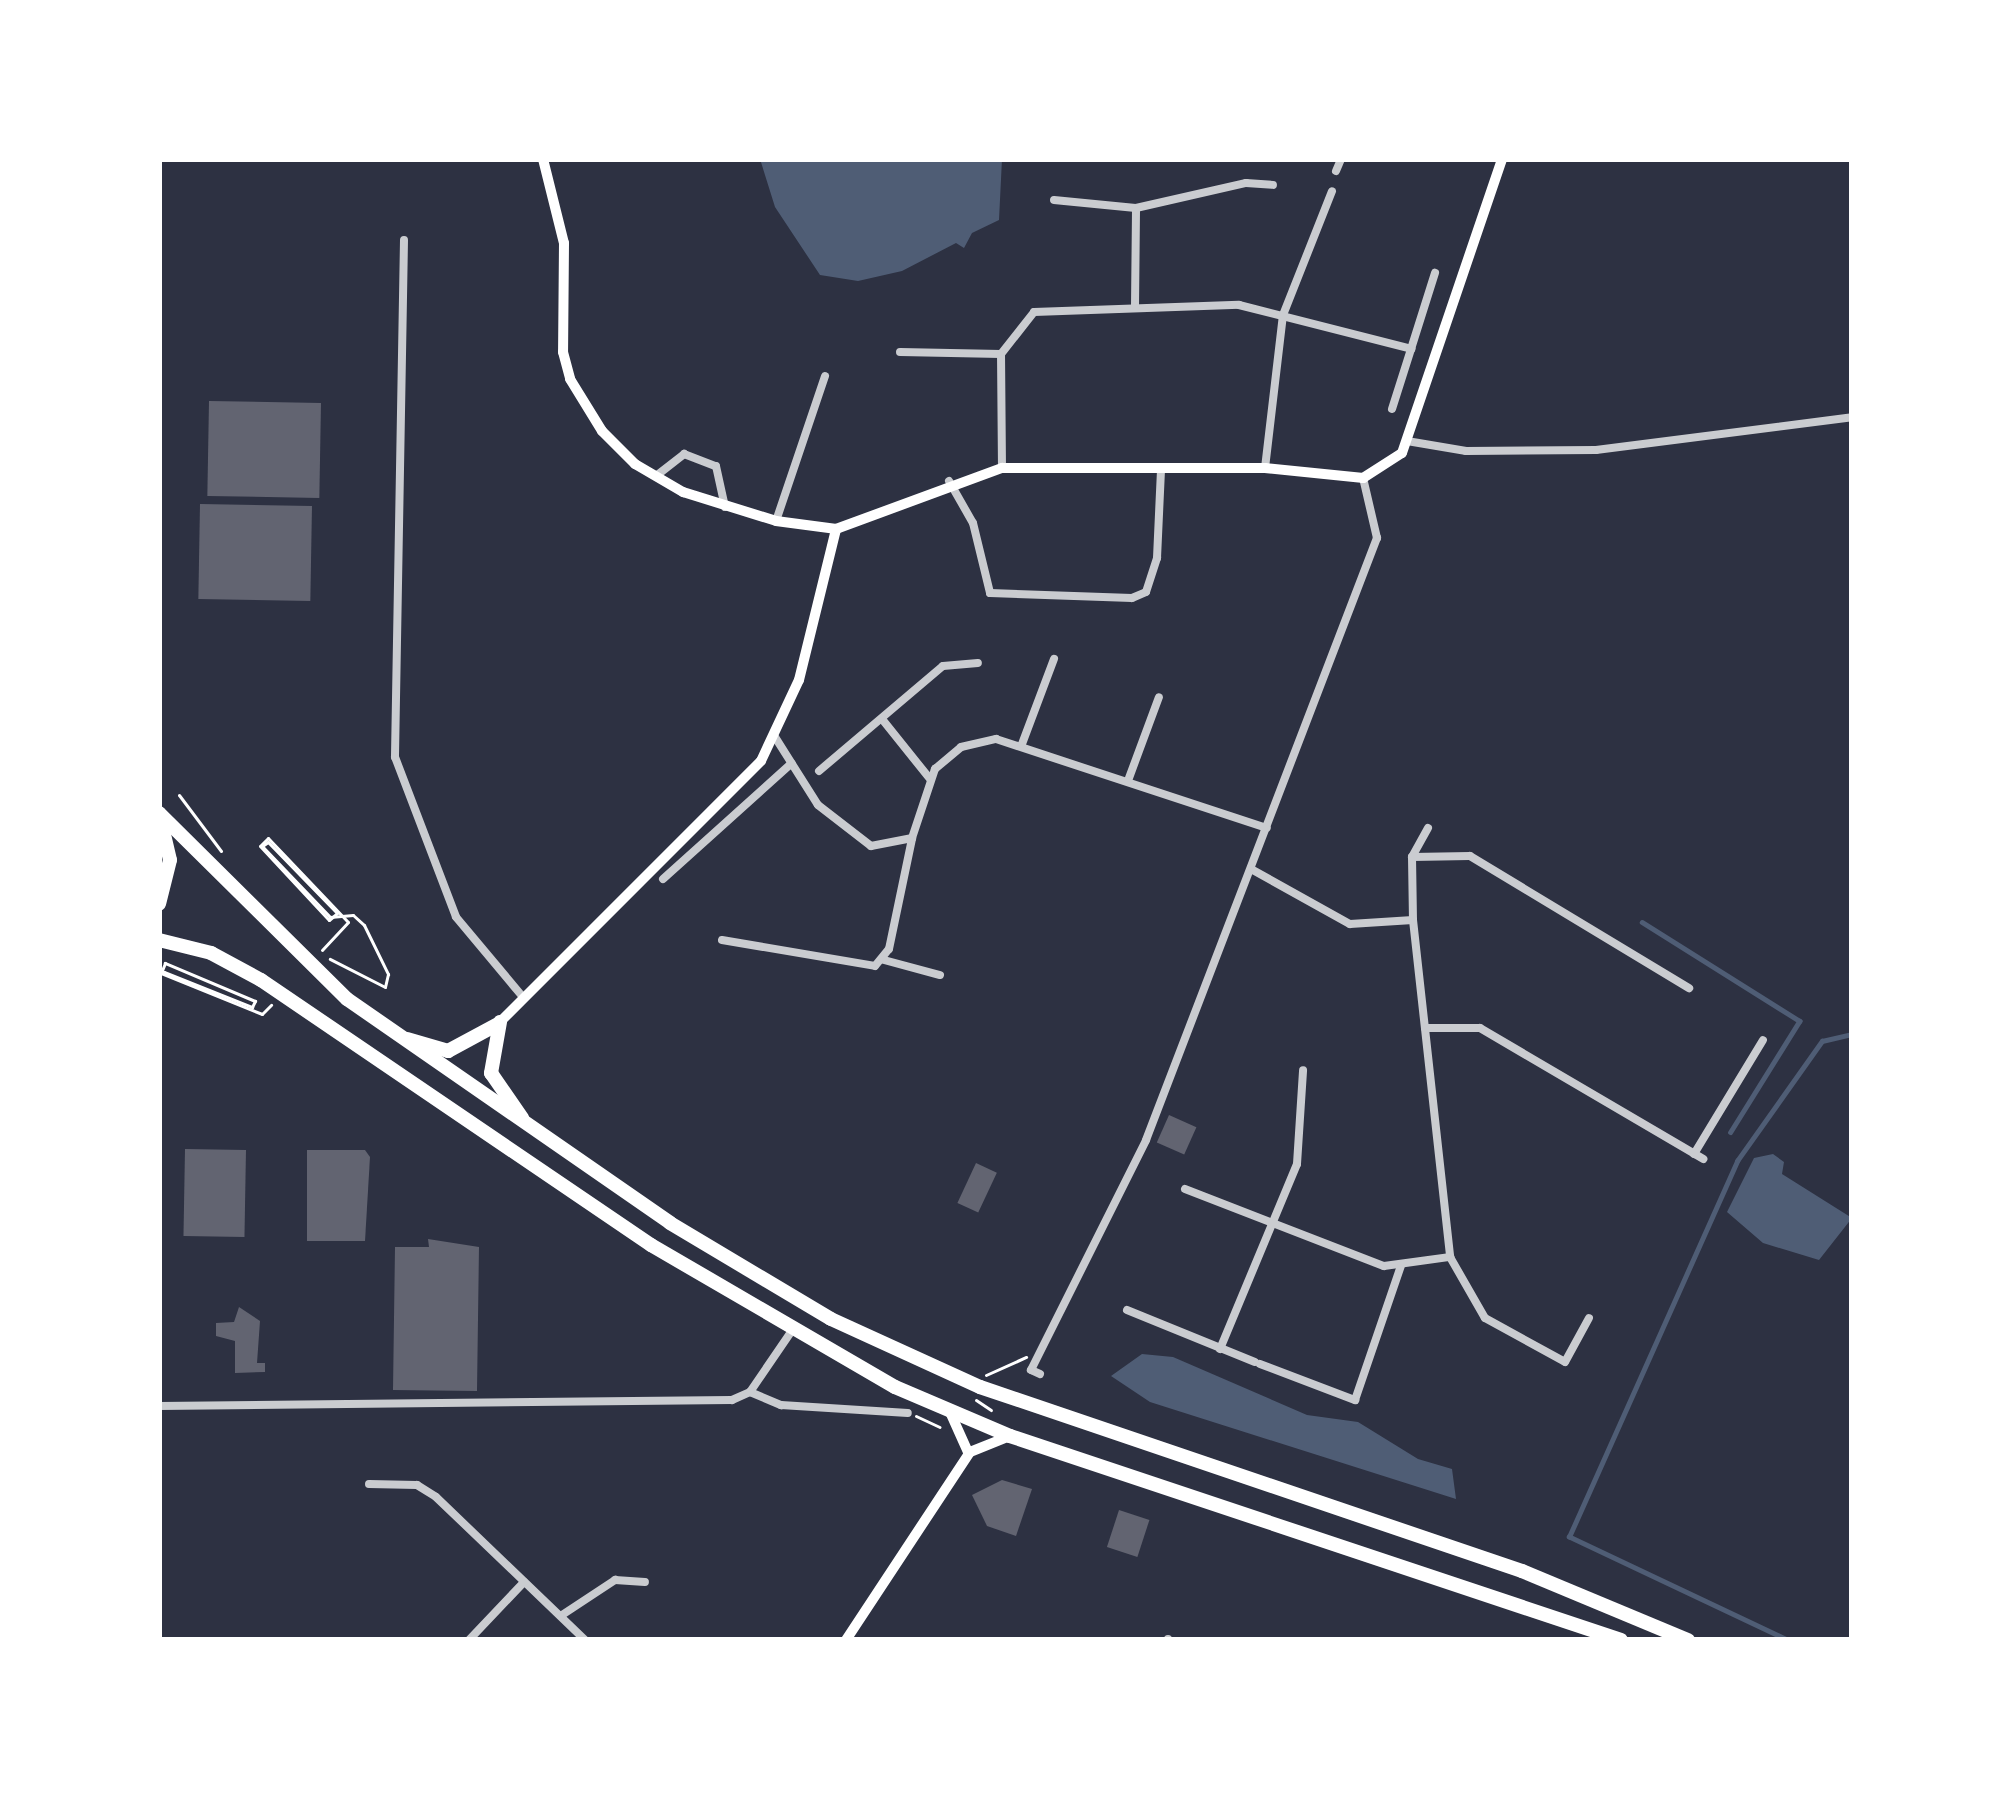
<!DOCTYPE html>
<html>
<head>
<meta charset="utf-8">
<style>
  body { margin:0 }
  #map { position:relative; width:2011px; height:1799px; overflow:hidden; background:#2d3142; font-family:"Nunito Sans",sans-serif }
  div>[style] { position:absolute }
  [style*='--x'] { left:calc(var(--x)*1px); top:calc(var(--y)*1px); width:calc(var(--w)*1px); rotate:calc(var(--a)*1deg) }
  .water>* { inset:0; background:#4f5d75 }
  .stream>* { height:4.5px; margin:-2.25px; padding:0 2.25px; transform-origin:2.25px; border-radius:2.25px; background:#4f5d75 }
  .building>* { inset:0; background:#626471; transform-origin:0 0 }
  .path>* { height:3px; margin:-1.5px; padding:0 1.5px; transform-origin:1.5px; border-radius:1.5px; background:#fff }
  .minor>* { height:8px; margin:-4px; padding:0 4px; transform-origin:4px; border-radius:4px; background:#caccd0 }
  .secondary>* { height:10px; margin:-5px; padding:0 5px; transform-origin:5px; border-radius:5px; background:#fff }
  .trunk>* { height:14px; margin:-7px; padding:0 7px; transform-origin:7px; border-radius:7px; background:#fff }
  span { translate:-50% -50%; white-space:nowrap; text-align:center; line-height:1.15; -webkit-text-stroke:12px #fff; paint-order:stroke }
  .frame { position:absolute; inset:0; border:162px solid #fff; pointer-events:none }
</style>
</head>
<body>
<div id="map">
  <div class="water">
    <div style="clip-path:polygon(760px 159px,1002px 159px,999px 220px,972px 233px,964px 248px,956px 243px,902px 271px,858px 281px,820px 275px,775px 207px)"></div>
    <div style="clip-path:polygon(1773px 1154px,1784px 1162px,1782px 1174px,1852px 1218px,1819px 1260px,1763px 1243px,1727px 1212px,1754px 1158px)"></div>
    <div style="clip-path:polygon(1142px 1354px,1173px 1357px,1307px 1415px,1358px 1422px,1418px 1459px,1452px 1469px,1456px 1499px,1150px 1402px,1111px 1376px)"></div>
  </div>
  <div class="stream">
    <div style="--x:1642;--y:922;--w:186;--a:32.1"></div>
    <div style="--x:1800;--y:1021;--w:131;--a:121.9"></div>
    <div style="--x:1787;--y:1640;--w:241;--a:-154.7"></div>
    <div style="--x:1569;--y:1537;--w:412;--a:-65.9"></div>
    <div style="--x:1737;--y:1161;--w:147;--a:-54.7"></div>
    <div style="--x:1822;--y:1041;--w:31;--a:-13"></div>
  </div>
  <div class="building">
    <div style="left:209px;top:401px;width:112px;height:95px;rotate:1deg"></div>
    <div style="left:200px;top:504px;width:112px;height:95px;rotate:1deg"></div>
    <div style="left:1169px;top:1115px;width:30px;height:30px;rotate:24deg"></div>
    <div style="left:185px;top:1149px;width:61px;height:87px;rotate:1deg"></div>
    <div style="clip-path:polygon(307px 1150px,365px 1150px,370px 1157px,365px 1241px,307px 1241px)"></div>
    <div style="left:976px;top:1163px;width:23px;height:44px;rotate:25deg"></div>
    <div style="clip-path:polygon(428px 1239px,479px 1247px,477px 1391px,393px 1390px,395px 1247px,429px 1247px)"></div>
    <div style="clip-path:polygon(239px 1307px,260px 1321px,257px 1363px,265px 1363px,265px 1372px,235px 1373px,235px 1341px,216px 1336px,216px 1323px,234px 1322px)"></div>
    <div style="clip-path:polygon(1002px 1480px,1032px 1489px,1016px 1536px,987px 1526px,972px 1495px)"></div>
    <div style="left:1119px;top:1510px;width:32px;height:39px;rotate:18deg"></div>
  </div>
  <div class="path">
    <div style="--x:179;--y:795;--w:70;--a:53.1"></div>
    <div style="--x:322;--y:950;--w:38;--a:-47"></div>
    <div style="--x:348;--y:922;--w:116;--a:-133.6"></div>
    <div style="--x:268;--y:838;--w:11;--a:135"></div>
    <div style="--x:260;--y:846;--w:101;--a:47"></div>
    <div style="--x:329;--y:920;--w:11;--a:-41"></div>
    <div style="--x:337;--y:913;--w:99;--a:-134.2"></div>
    <div style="--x:268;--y:842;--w:7;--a:146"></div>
    <div style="--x:262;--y:846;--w:98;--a:46.2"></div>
    <div style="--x:330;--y:917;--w:23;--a:-5"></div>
    <div style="--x:353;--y:915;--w:15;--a:42"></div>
    <div style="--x:364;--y:925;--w:55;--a:63.9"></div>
    <div style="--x:388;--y:974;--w:13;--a:103"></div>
    <div style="--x:385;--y:987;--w:62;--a:-153"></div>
    <div style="--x:159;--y:971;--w:5;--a:11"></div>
    <div style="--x:164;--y:972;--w:95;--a:21.7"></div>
    <div style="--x:252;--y:1007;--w:7;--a:-63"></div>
    <div style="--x:255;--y:1001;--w:98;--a:-157.1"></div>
    <div style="--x:165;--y:963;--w:11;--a:112"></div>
    <div style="--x:161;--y:973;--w:109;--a:22.1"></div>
    <div style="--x:262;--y:1014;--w:13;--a:-45"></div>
    <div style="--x:986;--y:1375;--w:44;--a:-24.2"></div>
    <div style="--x:976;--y:1400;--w:18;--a:34"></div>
    <div style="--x:916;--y:1416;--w:26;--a:25"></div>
  </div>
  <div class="minor">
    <div style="--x:1336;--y:171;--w:13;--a:-67"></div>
    <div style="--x:1054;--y:200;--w:82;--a:5.6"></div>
    <div style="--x:1136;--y:208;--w:113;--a:-12.8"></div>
    <div style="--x:1246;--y:183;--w:27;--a:4"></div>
    <div style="--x:404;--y:240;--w:517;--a:91"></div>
    <div style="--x:395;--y:757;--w:171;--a:69.1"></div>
    <div style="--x:456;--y:917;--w:104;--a:50.1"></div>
    <div style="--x:1135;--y:306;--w:98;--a:-89.4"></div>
    <div style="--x:900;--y:352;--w:101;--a:1.1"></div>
    <div style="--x:1392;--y:409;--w:63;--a:-72.4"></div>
    <div style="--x:1407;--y:441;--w:60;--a:9.6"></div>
    <div style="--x:1466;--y:451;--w:130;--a:-0.4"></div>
    <div style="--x:1596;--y:450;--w:258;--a:-7.3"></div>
    <div style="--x:1002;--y:468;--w:114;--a:-90.5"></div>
    <div style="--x:1001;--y:354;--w:53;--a:-51.8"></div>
    <div style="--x:1034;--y:312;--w:205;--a:-2"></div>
    <div style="--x:1239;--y:305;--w:178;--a:14.3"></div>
    <div style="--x:1411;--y:349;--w:80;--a:-72.5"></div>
    <div style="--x:1265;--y:468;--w:154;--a:-83.3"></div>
    <div style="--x:1283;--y:315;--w:133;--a:-68.4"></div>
    <div style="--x:656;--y:476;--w:36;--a:-38"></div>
    <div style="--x:684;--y:454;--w:34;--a:21"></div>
    <div style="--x:716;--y:466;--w:42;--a:77.6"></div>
    <div style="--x:949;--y:481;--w:48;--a:60.3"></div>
    <div style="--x:973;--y:523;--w:72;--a:76.3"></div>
    <div style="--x:990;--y:593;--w:142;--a:2"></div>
    <div style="--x:1132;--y:598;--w:15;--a:-23"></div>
    <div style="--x:1146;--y:592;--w:36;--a:-72"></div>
    <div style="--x:1157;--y:558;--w:88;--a:-87.4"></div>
    <div style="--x:776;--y:521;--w:153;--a:-71.3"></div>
    <div style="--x:882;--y:719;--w:77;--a:51.3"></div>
    <div style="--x:775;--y:737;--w:80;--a:57.7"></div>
    <div style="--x:818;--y:805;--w:67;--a:37.7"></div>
    <div style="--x:871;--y:846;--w:42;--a:-11"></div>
    <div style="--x:912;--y:838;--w:73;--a:-71.6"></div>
    <div style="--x:935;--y:769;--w:34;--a:-40"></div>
    <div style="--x:961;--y:747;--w:36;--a:-13"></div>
    <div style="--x:996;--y:739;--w:285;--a:18.2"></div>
    <div style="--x:1022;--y:744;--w:91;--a:-69.4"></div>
    <div style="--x:819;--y:771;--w:162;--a:-40.3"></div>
    <div style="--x:943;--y:666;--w:35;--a:-5"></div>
    <div style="--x:1129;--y:778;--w:86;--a:-69.7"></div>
    <div style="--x:1428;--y:828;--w:33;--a:119"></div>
    <div style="--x:1412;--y:857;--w:63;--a:89.1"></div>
    <div style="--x:1413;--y:920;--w:339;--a:83.7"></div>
    <div style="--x:1450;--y:1257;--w:70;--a:60.2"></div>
    <div style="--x:1485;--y:1318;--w:91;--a:28.8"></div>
    <div style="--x:1565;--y:1362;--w:50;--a:-61.4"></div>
    <div style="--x:1412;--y:857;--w:58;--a:-1"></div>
    <div style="--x:1470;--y:856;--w:256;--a:31.1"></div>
    <div style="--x:1251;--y:869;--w:113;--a:29.1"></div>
    <div style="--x:1350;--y:924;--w:63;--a:-3.6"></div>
    <div style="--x:663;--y:879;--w:173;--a:-42"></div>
    <div style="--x:722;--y:940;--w:155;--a:9.6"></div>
    <div style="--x:875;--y:966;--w:22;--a:-51"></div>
    <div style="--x:889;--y:949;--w:112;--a:-78.2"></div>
    <div style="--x:884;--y:960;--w:58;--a:15"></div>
    <div style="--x:1425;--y:1028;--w:55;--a:0"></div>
    <div style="--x:1480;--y:1028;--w:259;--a:30.4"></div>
    <div style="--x:1694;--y:1154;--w:133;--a:-58.8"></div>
    <div style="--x:1185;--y:1189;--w:213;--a:21.2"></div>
    <div style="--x:1384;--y:1266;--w:67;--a:-7.8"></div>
    <div style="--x:1127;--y:1310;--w:138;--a:22.1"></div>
    <div style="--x:1220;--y:1349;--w:200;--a:-67.4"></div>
    <div style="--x:1297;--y:1164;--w:94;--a:-86.3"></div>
    <div style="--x:1260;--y:1364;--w:102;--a:20.8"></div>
    <div style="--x:1355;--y:1400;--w:142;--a:-71.1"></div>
    <div style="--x:1040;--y:1374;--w:10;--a:-156"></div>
    <div style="--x:1031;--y:1370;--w:257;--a:-63.4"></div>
    <div style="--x:1146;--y:1140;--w:645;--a:-69.01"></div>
    <div style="--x:1377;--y:538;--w:62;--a:-103.1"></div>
    <div style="--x:750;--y:1392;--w:34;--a:23"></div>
    <div style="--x:781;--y:1405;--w:127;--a:3.6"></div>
    <div style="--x:159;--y:1406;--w:573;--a:-0.6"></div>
    <div style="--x:732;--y:1400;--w:20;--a:-24"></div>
    <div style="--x:750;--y:1392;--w:73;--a:-55.7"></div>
    <div style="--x:369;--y:1484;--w:48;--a:1.2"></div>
    <div style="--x:417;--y:1485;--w:22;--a:32"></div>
    <div style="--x:436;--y:1497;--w:207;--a:43.8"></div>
    <div style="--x:562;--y:1615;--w:64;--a:-33.4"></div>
    <div style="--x:615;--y:1580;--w:30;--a:4"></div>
    <div style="--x:469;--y:1640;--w:80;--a:-46.5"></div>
    <div style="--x:1168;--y:1640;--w:1;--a:-90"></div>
  </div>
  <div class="secondary">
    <div style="--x:543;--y:159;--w:87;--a:76"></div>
    <div style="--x:564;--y:243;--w:109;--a:90.5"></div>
    <div style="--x:563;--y:352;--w:28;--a:75"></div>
    <div style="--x:570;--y:379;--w:61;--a:58.4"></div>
    <div style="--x:602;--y:431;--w:47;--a:45"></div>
    <div style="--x:635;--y:464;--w:56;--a:30.3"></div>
    <div style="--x:683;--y:492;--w:97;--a:17.3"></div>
    <div style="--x:776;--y:521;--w:61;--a:7.6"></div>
    <div style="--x:836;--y:529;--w:177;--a:-20.2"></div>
    <div style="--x:1002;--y:468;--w:263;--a:0"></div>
    <div style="--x:1265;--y:468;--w:99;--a:5.8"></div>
    <div style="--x:1363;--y:478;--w:46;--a:-32.7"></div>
    <div style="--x:1402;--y:453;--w:311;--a:-71.2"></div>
    <div style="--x:500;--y:1022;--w:369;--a:-45"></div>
    <div style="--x:761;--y:761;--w:89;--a:-64.9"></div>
    <div style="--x:799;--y:680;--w:155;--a:-76.2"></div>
    <div style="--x:950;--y:1412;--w:44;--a:65.8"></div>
    <div style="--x:846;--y:1640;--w:225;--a:-56.6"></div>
    <div style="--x:970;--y:1452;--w:40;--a:-22"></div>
  </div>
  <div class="trunk">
    <div style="--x:159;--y:813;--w:48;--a:76.8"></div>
    <div style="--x:170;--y:860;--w:45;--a:104"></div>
    <div style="--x:160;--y:814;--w:263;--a:44.7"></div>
    <div style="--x:347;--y:999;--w:393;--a:34.7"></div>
    <div style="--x:670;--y:1223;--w:187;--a:30.8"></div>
    <div style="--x:831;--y:1319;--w:164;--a:24.5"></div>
    <div style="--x:980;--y:1387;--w:572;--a:18.75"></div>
    <div style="--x:1522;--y:1571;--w:180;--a:22.6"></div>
    <div style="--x:159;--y:940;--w:54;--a:14"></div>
    <div style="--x:211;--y:953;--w:57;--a:28.4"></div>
    <div style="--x:261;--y:980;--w:472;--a:34.2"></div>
    <div style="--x:651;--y:1245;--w:282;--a:30.2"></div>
    <div style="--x:895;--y:1387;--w:125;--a:23.1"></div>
    <div style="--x:1010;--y:1436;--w:644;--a:18.46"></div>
    <div style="--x:500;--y:1022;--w:52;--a:100"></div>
    <div style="--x:491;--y:1073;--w:55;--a:55.4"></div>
    <div style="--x:407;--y:1039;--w:43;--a:16.3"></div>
    <div style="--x:448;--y:1051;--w:55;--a:-28.4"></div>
  </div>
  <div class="frame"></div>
</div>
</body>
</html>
